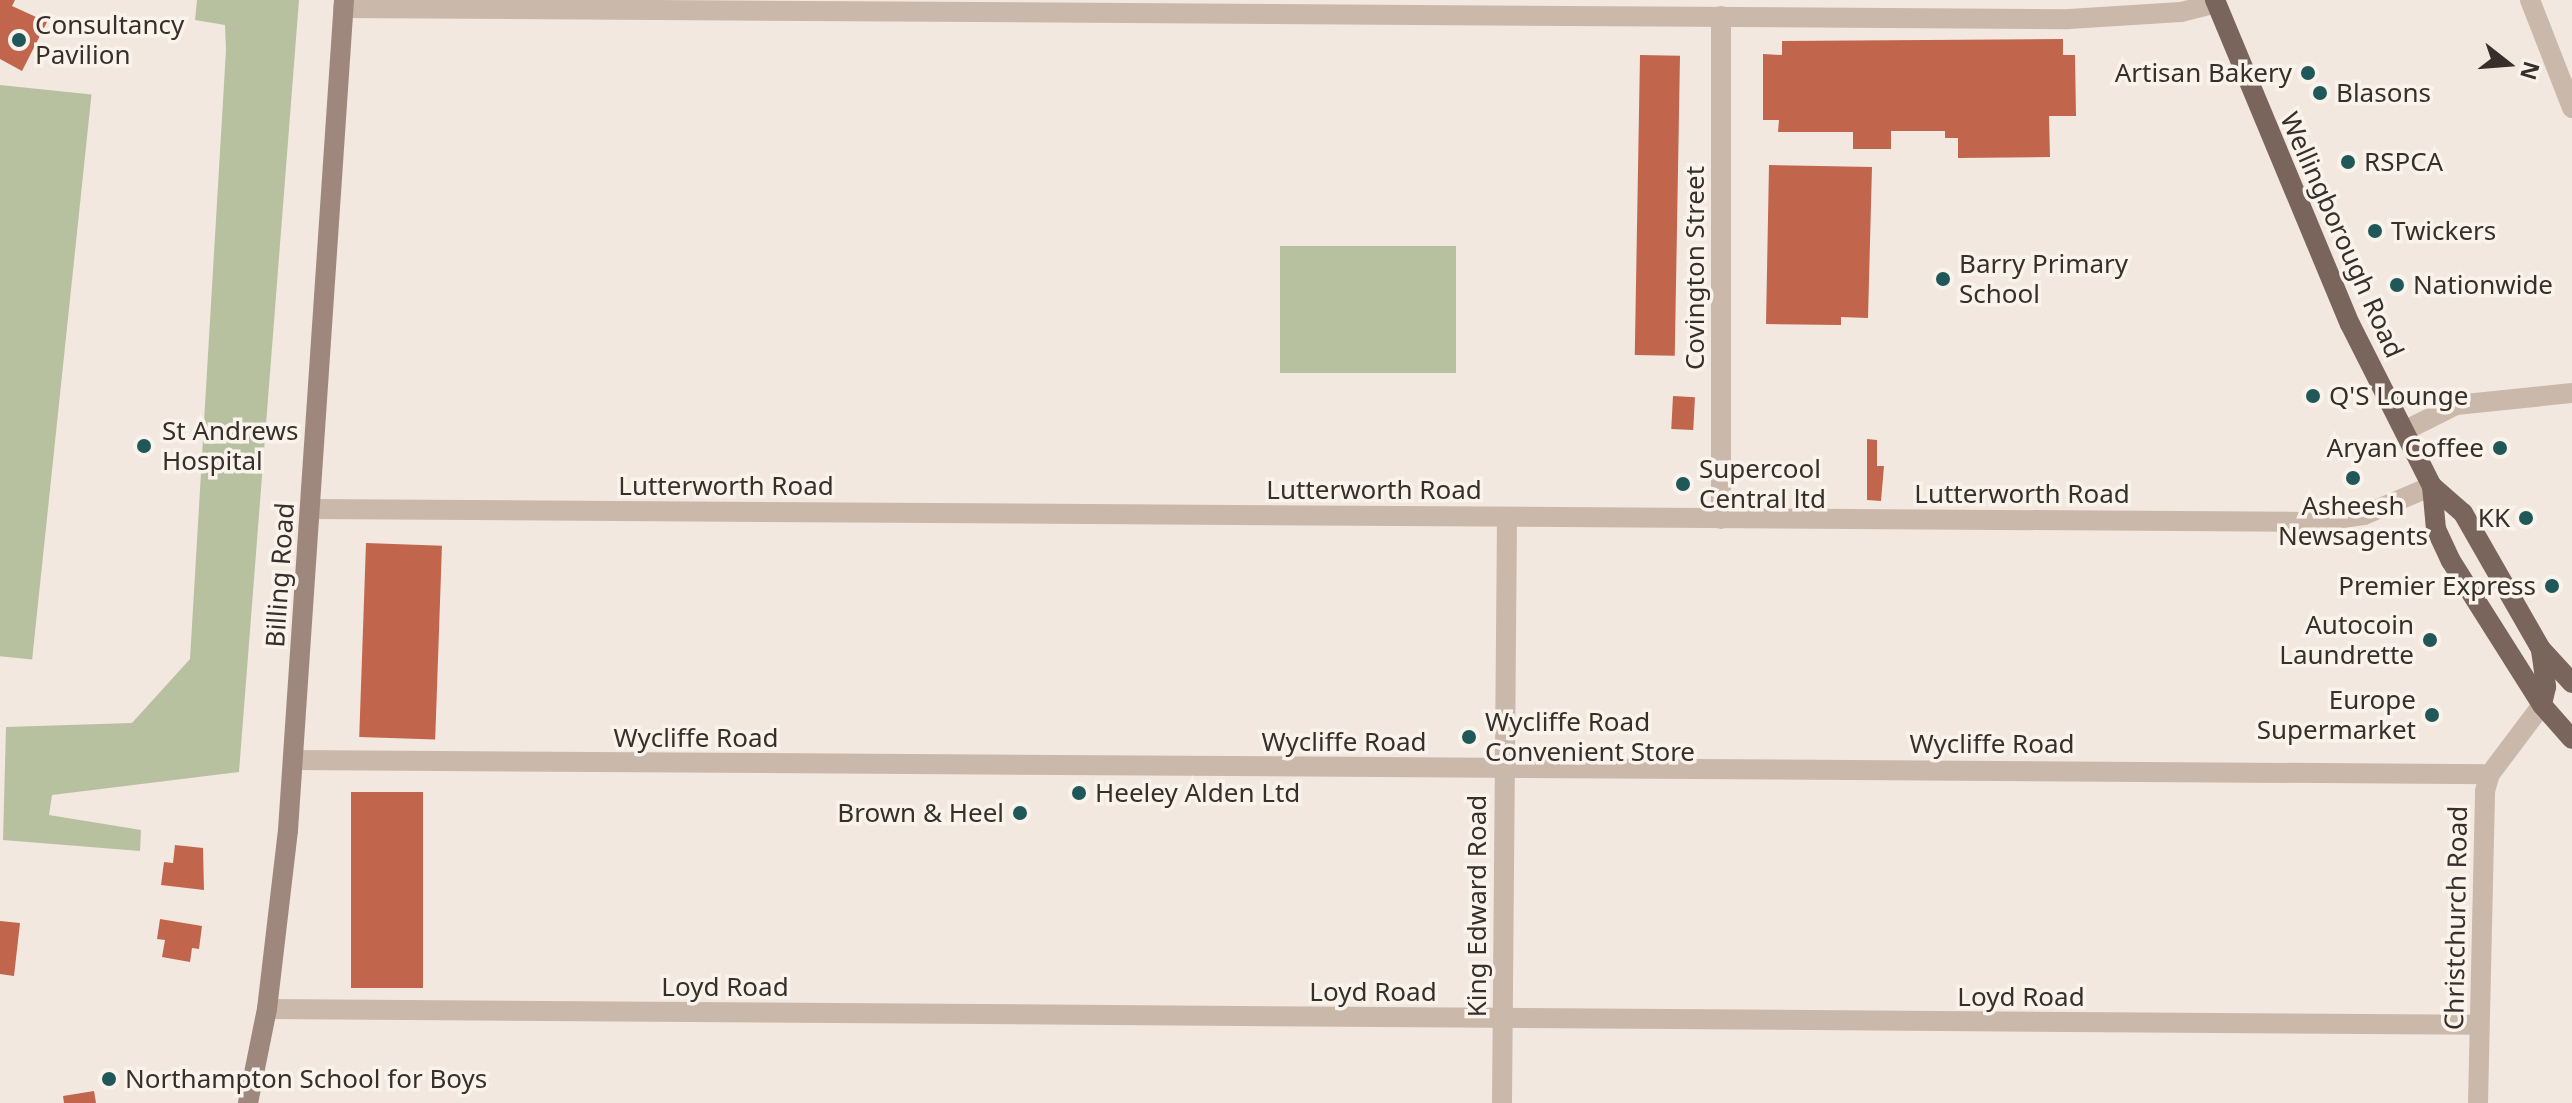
<!DOCTYPE html>
<html>
<head>
<meta charset="utf-8">
<style>
  body { margin:0 }
  #map { position:relative; width:2572px; height:1103px; overflow:hidden; background:#f2e8df; font-family:"Noto Sans",sans-serif }
  div>[style] { position:absolute }
  [style*='--x'] { left:calc(var(--x)*1px); top:calc(var(--y)*1px); width:calc(var(--w)*1px); rotate:calc(var(--a)*1deg) }
  .green>* { inset:0; background:#b7c19f; transform-origin:0 0 }
  .building>* { inset:0; background:#c2654d; transform-origin:0 0 }
  .street>* { height:20px; margin:-10px; padding:0 10px; transform-origin:10px; border-radius:10px; background:#cab8ab }
  .secondary>* { height:20px; margin:-10px; padding:0 10px; transform-origin:10px; border-radius:10px; background:#9e877c }
  .primary>* { height:20px; margin:-10px; padding:0 10px; transform-origin:10px; border-radius:10px; background:#79655c }
  .dots>* { width:22px; height:22px; translate:-50% -50%; box-sizing:border-box; border:4px solid #faf3eb; border-radius:50% }
  span { translate:-50% -50%; white-space:nowrap; text-align:center; line-height:1.15; -webkit-text-stroke:7px #faf3eb; paint-order:stroke }
  .poi-label { font-size:26px; color:#382e2a }
  .left { translate:0 -50%; text-align:left }
  .right { translate:-100% -50%; text-align:right }
  .street-label { font-size:26px; color:#382e2a }
  .north { position:absolute; left:2468px; top:24px; width:80px; height:80px; -webkit-text-stroke:6px #faf3eb; paint-order:stroke; rotate:107deg; font-size:22px; font-weight:700; line-height:32px; text-align:center; color:#382e2a }
  .north::after { content:''; display:block; margin:auto; width:28px; height:36px; background:#382e2a; clip-path:polygon(50% 0,100% 100%,50% 72%,0 100%) }
</style>
</head>
<body>
<div id="map">
  <div class="green">
    <div style="clip-path:polygon(197px 0,299px 0,239px 772px,52px 795px,49px 815px,141px 830px,140px 851px,3px 840px,6px 727px,132px 723px,190px 659px,226px 50px,225px 25px,195px 20px)"></div>
    <div style="left:0;top:85px;width:92px;height:568px;rotate:6deg"></div>
    <div style="left:1456px;top:246px;width:127px;height:176px;rotate:90deg"></div>
  </div>
  <div class="building">
    <div style="clip-path:polygon(0 0,15px 0,12px 6px,47px 22px,22px 71px,0 59px)"></div>
    <div style="clip-path:polygon(2063px 39px,2063px 55px,2075px 55px,2076px 116px,2049px 116px,2050px 157px,1958px 158px,1958px 138px,1945px 138px,1945px 131px,1891px 131px,1891px 149px,1853px 149px,1853px 132px,1778px 132px,1779px 120px,1763px 120px,1763px 54px,1782px 55px,1782px 41px)"></div>
    <div style="left:1640px;top:55px;width:40px;height:300px;rotate:1deg"></div>
    <div style="clip-path:polygon(1769px 165px,1872px 167px,1868px 318px,1841px 317px,1841px 325px,1766px 324px)"></div>
    <div style="left:1673px;top:396px;width:22px;height:33px;rotate:3deg"></div>
    <div style="clip-path:polygon(1867px 439px,1877px 440px,1877px 466px,1884px 466px,1881px 501px,1867px 500px)"></div>
    <div style="left:366px;top:543px;width:76px;height:194px;rotate:2deg"></div>
    <div style="left:351px;top:792px;width:72px;height:196px"></div>
    <div style="clip-path:polygon(175px 845px,203px 848px,204px 890px,161px 885px,164px 862px,173px 863px)"></div>
    <div style="clip-path:polygon(160px 919px,202px 926px,199px 949px,192px 948px,190px 962px,162px 957px,165px 940px,157px 939px)"></div>
    <div style="clip-path:polygon(0 921px,20px 923px,14px 976px,0 974px)"></div>
    <div style="clip-path:polygon(94px 1091px,96px 1103px,64px 1103px,63px 1096px)"></div>
  </div>
  <div class="street">
    <div style="--x:2530;--y:0;--w:116;--a:68.7"></div>
    <div style="--x:343;--y:8;--w:1726;--a:0.37"></div>
    <div style="--x:2069;--y:19;--w:112;--a:-3.6"></div>
    <div style="--x:2181;--y:12;--w:36;--a:-14"></div>
    <div style="--x:2404;--y:431;--w:58;--a:-26.6"></div>
    <div style="--x:2456;--y:405;--w:117;--a:-5.9"></div>
    <div style="--x:310;--y:509;--w:2004;--a:0.37"></div>
    <div style="--x:2314;--y:522;--w:50;--a:-8"></div>
    <div style="--x:2364;--y:515;--w:74;--a:-23.1"></div>
    <div style="--x:1721;--y:519;--w:503;--a:-90"></div>
    <div style="--x:294;--y:760;--w:2196;--a:0.37"></div>
    <div style="--x:267;--y:1009;--w:2212;--a:0.41"></div>
    <div style="--x:1502;--y:1103;--w:586;--a:-89.51"></div>
    <div style="--x:2478;--y:1103;--w:312;--a:-88.7"></div>
    <div style="--x:2485;--y:791;--w:18;--a:-74"></div>
    <div style="--x:2490;--y:774;--w:86;--a:-53"></div>
  </div>
  <div class="secondary">
    <div style="--x:248;--y:1103;--w:96;--a:-78.6"></div>
    <div style="--x:267;--y:1009;--w:180;--a:-83.3"></div>
    <div style="--x:288;--y:830;--w:832;--a:-86.14"></div>
  </div>
  <div class="primary">
    <div style="--x:2215;--y:0;--w:351;--a:67.4"></div>
    <div style="--x:2350;--y:324;--w:182;--a:63.2"></div>
    <div style="--x:2432;--y:486;--w:43;--a:84.7"></div>
    <div style="--x:2436;--y:529;--w:35;--a:65"></div>
    <div style="--x:2451;--y:561;--w:170;--a:57.7"></div>
    <div style="--x:2542;--y:705;--w:45;--a:48.6"></div>
    <div style="--x:2432;--y:486;--w:41;--a:41.1"></div>
    <div style="--x:2463;--y:513;--w:157;--a:60.2"></div>
    <div style="--x:2541;--y:649;--w:46;--a:47.6"></div>
    <div style="--x:2541;--y:650;--w:37;--a:82"></div>
    <div style="--x:2546;--y:687;--w:18;--a:103"></div>
  </div>
  <div class="dots">
    <div style="left:19px;top:40px;background:#205759"></div>
    <div style="left:2308px;top:73px;background:#205759"></div>
    <div style="left:2320px;top:93px;background:#205759"></div>
    <div style="left:2348px;top:162px;background:#205759"></div>
    <div style="left:2375px;top:231px;background:#205759"></div>
    <div style="left:1943px;top:279px;background:#205759"></div>
    <div style="left:2397px;top:285px;background:#205759"></div>
    <div style="left:2313px;top:396px;background:#205759"></div>
    <div style="left:144px;top:446px;background:#205759"></div>
    <div style="left:2500px;top:448px;background:#205759"></div>
    <div style="left:2353px;top:478px;background:#205759"></div>
    <div style="left:1683px;top:484px;background:#205759"></div>
    <div style="left:2526px;top:518px;background:#205759"></div>
    <div style="left:2552px;top:586px;background:#205759"></div>
    <div style="left:2430px;top:640px;background:#205759"></div>
    <div style="left:2432px;top:715px;background:#205759"></div>
    <div style="left:1469px;top:737px;background:#205759"></div>
    <div style="left:1079px;top:793px;background:#205759"></div>
    <div style="left:1020px;top:813px;background:#205759"></div>
    <div style="left:109px;top:1079px;background:#205759"></div>
  </div>
  <div class="poi-label">
    <span class="left" style="left:35px;top:40px">Consultancy<br>Pavilion</span>
    <span class="right" style="left:2292px;top:73px">Artisan Bakery</span>
    <span class="left" style="left:2336px;top:93px">Blasons</span>
    <span class="left" style="left:2364px;top:162px">RSPCA</span>
    <span class="left" style="left:2391px;top:231px">Twickers</span>
    <span class="left" style="left:1959px;top:279px">Barry Primary<br>School</span>
    <span class="left" style="left:2413px;top:285px">Nationwide</span>
    <span class="left" style="left:2329px;top:396px">Q'S Lounge</span>
    <span class="left" style="left:162px;top:446px">St Andrews<br>Hospital</span>
    <span class="right" style="left:2484px;top:448px">Aryan Coffee</span>
    <span class="left" style="left:1699px;top:484px">Supercool<br>Central ltd</span>
    <span style="left:2353px;top:521px">Asheesh<br>Newsagents</span>
    <span class="right" style="left:2510px;top:518px">KK</span>
    <span class="right" style="left:2536px;top:586px">Premier Express</span>
    <span class="right" style="left:2414px;top:640px">Autocoin<br>Laundrette</span>
    <span class="right" style="left:2416px;top:715px">Europe<br>Supermarket</span>
    <span class="left" style="left:1485px;top:737px">Wycliffe Road<br>Convenient Store</span>
    <span class="left" style="left:1095px;top:793px">Heeley Alden Ltd</span>
    <span class="right" style="left:1004px;top:813px">Brown &amp; Heel</span>
    <span class="left" style="left:125px;top:1079px">Northampton School for Boys</span>
  </div>
  <div class="street-label">
    <span style="left:2342px;top:235px;rotate:66deg">Wellingborough Road</span>
    <span style="left:1695px;top:268px;rotate:-90deg">Covington Street</span>
    <span style="left:726px;top:486px">Lutterworth Road</span>
    <span style="left:1374px;top:490px">Lutterworth Road</span>
    <span style="left:2022px;top:494px">Lutterworth Road</span>
    <span style="left:280px;top:575px;rotate:-86deg">Billing Road</span>
    <span style="left:696px;top:738px">Wycliffe Road</span>
    <span style="left:1344px;top:742px">Wycliffe Road</span>
    <span style="left:1992px;top:744px">Wycliffe Road</span>
    <span style="left:1477px;top:906px;rotate:-90deg">King Edward Road</span>
    <span style="left:2456px;top:918px;rotate:-89deg">Christchurch Road</span>
    <span style="left:725px;top:987px">Loyd Road</span>
    <span style="left:1373px;top:992px">Loyd Road</span>
    <span style="left:2021px;top:997px">Loyd Road</span>
  </div>
  <div class="north">N</div>
</div>
</body>
</html>
